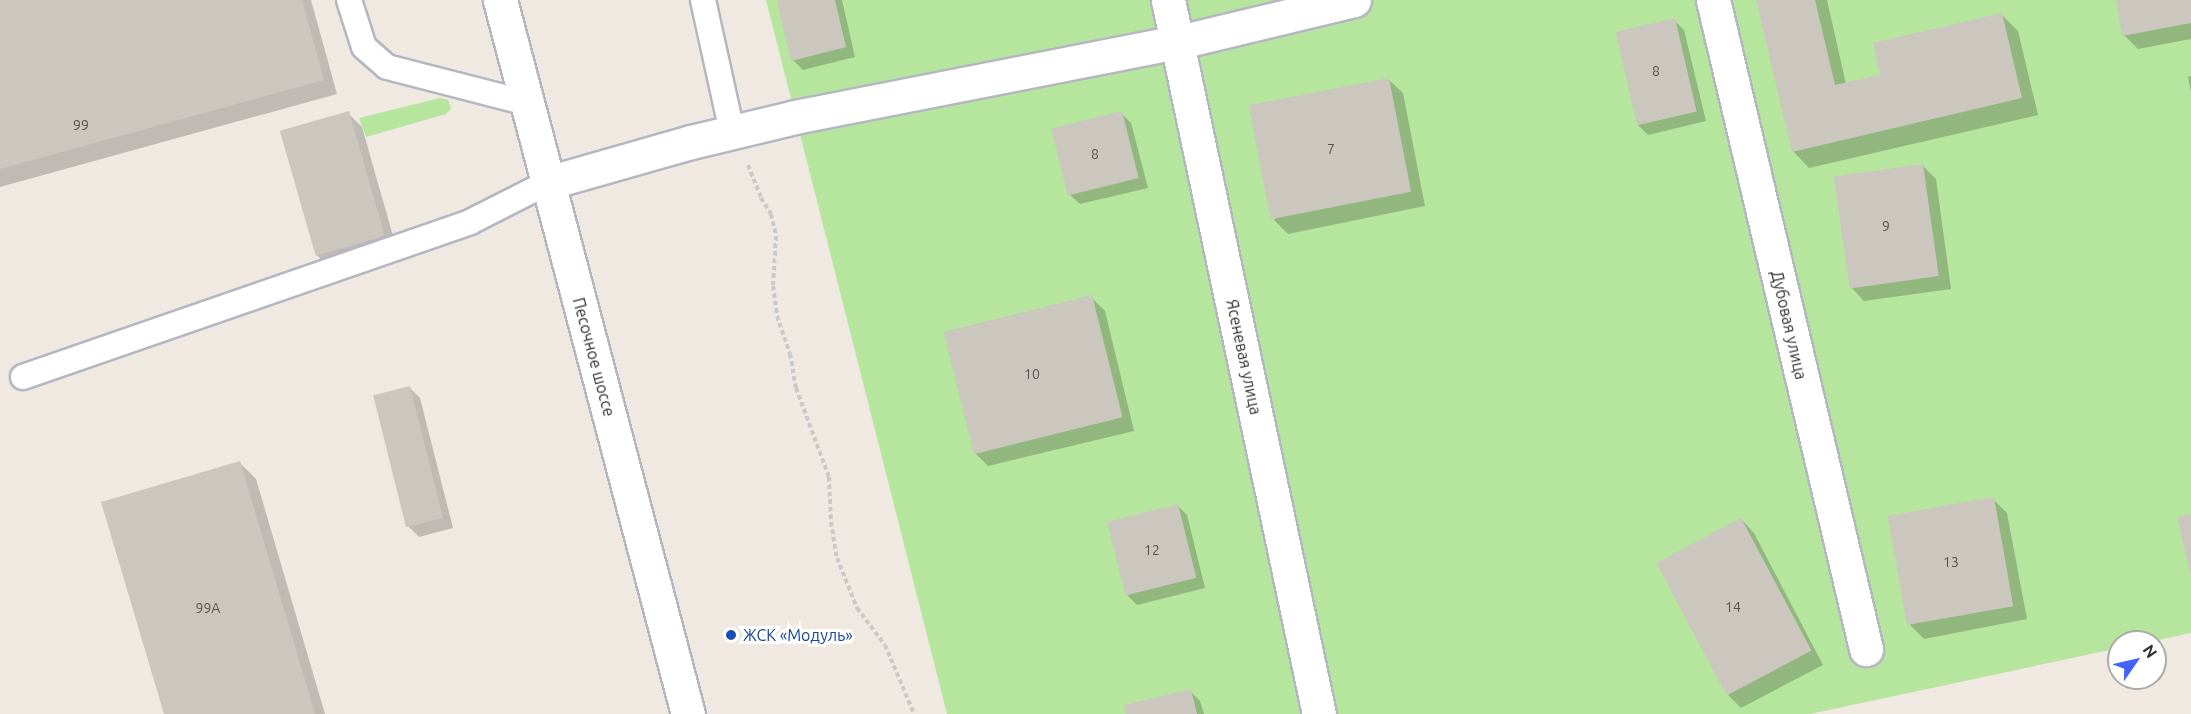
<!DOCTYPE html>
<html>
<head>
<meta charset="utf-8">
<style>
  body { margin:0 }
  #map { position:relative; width:2191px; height:714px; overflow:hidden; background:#efe9e1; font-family:Ubuntu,sans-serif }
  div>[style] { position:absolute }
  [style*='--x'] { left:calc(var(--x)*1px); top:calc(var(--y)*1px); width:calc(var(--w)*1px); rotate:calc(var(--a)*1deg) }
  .green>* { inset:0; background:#b6e59e }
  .shadow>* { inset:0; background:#0003 }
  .building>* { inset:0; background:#cbc7bf; transform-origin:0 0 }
  .path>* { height:4px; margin-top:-2px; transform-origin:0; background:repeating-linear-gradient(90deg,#c9c9c9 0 4.5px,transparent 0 7.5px) }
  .roads { filter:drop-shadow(2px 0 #b4b7c1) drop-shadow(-2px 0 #b4b7c1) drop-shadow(0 2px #b4b7c1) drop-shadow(0 -2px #b4b7c1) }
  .lane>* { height:24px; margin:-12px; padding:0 12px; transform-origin:12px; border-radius:12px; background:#fff }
  .street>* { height:33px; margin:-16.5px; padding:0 16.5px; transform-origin:16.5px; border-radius:16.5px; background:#fff }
  .secondary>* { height:33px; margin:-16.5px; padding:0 16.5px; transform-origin:16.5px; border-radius:16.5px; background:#fff }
  .dots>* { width:16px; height:16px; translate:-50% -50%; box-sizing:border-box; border:3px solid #fff; border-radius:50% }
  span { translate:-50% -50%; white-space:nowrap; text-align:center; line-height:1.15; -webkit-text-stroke:6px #fff; paint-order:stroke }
  .number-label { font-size:14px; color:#555452 }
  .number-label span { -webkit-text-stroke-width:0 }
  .street-label { font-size:16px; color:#2e2e2e }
  .transit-label { font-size:16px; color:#164399 }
  .left { translate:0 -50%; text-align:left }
  .north { position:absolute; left:2107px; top:630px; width:60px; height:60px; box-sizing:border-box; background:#fff; border:2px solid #ababab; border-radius:50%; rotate:56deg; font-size:16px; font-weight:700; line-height:24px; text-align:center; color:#2e2e2e }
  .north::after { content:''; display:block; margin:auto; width:21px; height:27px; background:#4264fb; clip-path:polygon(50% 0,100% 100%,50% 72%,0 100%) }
</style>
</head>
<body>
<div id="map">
  <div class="green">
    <div style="clip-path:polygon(766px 0,2191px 0,2191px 633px,2149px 642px,2119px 642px,2119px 648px,1810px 714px,947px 714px)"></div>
    <div style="clip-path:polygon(440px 98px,448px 100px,451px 109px,446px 114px,366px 137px,359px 118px)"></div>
  </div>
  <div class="shadow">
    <div style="clip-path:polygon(0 0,311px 0,337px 94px,0 187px)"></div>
    <div style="clip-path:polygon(788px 0,842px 0,855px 57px,803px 70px,793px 60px)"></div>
    <div style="clip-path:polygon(1757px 0,1827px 0,1846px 84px,1882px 76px,2002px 15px,2018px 31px,2038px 115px,1809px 168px,1793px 151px)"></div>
    <div style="clip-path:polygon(2117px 0,2191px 0,2191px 39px,2138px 49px,2124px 35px)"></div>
    <div style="clip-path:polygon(1674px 20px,1684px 30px,1706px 121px,1648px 135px,1638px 125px)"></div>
    <div style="clip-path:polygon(2191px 76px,2191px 92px,2188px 77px)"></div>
    <div style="clip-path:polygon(1389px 80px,1403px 93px,1425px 206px,1288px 234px,1274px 220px)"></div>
    <div style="clip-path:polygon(348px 113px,362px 127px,397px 250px,330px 269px,317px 255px)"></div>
    <div style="clip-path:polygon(1121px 113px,1131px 123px,1148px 188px,1080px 204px,1070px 195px)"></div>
    <div style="clip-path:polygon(1923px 166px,1936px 179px,1951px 289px,1864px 301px,1851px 287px)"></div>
    <div style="clip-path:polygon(1091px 297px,1105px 311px,1134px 431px,988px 466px,974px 452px)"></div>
    <div style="clip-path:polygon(410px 388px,420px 398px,453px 528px,419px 537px,409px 527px)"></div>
    <div style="clip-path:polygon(240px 463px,256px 479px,325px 714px,165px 714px)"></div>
    <div style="clip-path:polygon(1993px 499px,2007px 513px,2027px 619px,1924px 639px,1910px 625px)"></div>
    <div style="clip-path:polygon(1177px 505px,1187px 515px,1205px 588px,1137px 605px,1127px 595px)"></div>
    <div style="clip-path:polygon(1741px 519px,1754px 533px,1823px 665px,1741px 708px,1727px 694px)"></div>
    <div style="clip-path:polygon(1190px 691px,1200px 701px,1204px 714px,1127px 714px)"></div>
  </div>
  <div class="building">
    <div style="clip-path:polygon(0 0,302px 0,324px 80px,0 169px)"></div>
    <div style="clip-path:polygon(782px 0,835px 0,846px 47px,791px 61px,777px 1px)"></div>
    <div style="clip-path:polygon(1756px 0,1815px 0,1835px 85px,1880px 75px,1873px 43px,2002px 13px,2022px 98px,1792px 152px)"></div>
    <div style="clip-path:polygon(2116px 0,2191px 0,2191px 23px,2122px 36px)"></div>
    <div style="left:1675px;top:18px;width:96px;height:61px;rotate:77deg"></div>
    <div style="left:1389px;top:78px;width:116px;height:143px;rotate:79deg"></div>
    <div style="left:349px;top:111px;width:130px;height:72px;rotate:74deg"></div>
    <div style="left:1122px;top:111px;width:69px;height:73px;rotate:76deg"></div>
    <div style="left:1923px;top:164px;width:113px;height:90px;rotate:82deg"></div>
    <div style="left:1092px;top:295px;width:126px;height:153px;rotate:76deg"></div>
    <div style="left:410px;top:386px;width:136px;height:38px;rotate:76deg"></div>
    <div style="clip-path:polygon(240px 461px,315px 714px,164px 714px,101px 502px)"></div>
    <div style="left:1994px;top:497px;width:111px;height:108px;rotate:80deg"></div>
    <div style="left:1178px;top:504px;width:76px;height:73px;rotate:76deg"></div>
    <div style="clip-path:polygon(2191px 514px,2191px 573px,2190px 573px,2177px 517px)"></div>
    <div style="left:1741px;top:518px;width:150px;height:96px;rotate:62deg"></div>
    <div style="clip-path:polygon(1191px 689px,1197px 714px,1126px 714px,1124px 705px)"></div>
  </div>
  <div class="path">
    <div style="--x:748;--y:165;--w:35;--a:68"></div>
    <div style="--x:761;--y:198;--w:19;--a:58"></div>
    <div style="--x:771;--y:214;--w:23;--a:77"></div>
    <div style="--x:776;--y:236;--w:50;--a:93.4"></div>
    <div style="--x:773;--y:286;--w:30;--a:82"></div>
    <div style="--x:777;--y:316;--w:40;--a:71.1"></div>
    <div style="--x:790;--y:354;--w:35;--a:80"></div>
    <div style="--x:796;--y:388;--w:95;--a:69.7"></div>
    <div style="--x:829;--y:477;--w:45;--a:87.5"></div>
    <div style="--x:831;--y:522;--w:36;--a:81"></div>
    <div style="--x:837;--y:558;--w:54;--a:68.2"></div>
    <div style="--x:857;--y:608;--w:46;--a:52.9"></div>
    <div style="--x:885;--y:645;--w:75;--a:67.2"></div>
  </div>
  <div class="roads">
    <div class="lane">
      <div style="--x:349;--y:0;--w:49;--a:72.3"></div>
      <div style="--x:364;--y:47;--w:30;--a:41"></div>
      <div style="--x:387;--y:67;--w:145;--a:14.4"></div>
      <div style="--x:703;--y:0;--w:135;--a:77.6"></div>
      <div style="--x:23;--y:377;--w:473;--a:-19.1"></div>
      <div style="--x:470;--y:222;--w:86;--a:-26.9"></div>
    </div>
    <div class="street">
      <div style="--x:1168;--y:0;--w:730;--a:78.06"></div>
      <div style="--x:1713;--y:0;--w:667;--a:76.73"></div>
      <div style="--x:547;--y:183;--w:150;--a:-15.9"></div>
      <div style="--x:691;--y:142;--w:107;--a:-13.5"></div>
      <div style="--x:795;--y:117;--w:391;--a:-11.1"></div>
      <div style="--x:1179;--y:42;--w:180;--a:-13.5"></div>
    </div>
    <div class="secondary">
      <div style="--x:500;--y:0;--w:738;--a:75.25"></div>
    </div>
  </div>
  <div class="dots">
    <div style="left:731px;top:635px;background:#1a4fb4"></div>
  </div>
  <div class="number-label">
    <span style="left:1656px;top:71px">8</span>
    <span style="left:81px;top:125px">99</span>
    <span style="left:1331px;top:149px">7</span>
    <span style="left:1095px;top:154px">8</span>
    <span style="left:1886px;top:226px">9</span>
    <span style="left:1032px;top:374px">10</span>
    <span style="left:1152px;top:550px">12</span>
    <span style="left:1951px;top:562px">13</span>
    <span style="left:1733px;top:607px">14</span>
    <span style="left:208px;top:608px">99А</span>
  </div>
  <div class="street-label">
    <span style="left:1789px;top:325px;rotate:77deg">Дубовая улица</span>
    <span style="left:594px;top:357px;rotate:75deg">Песочное шоссе</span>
    <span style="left:1244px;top:357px;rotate:78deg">Ясеневая улица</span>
  </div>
  <div class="transit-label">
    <span class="left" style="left:743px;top:635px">ЖСК «Модуль»</span>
  </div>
  <div class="north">N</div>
</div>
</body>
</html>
